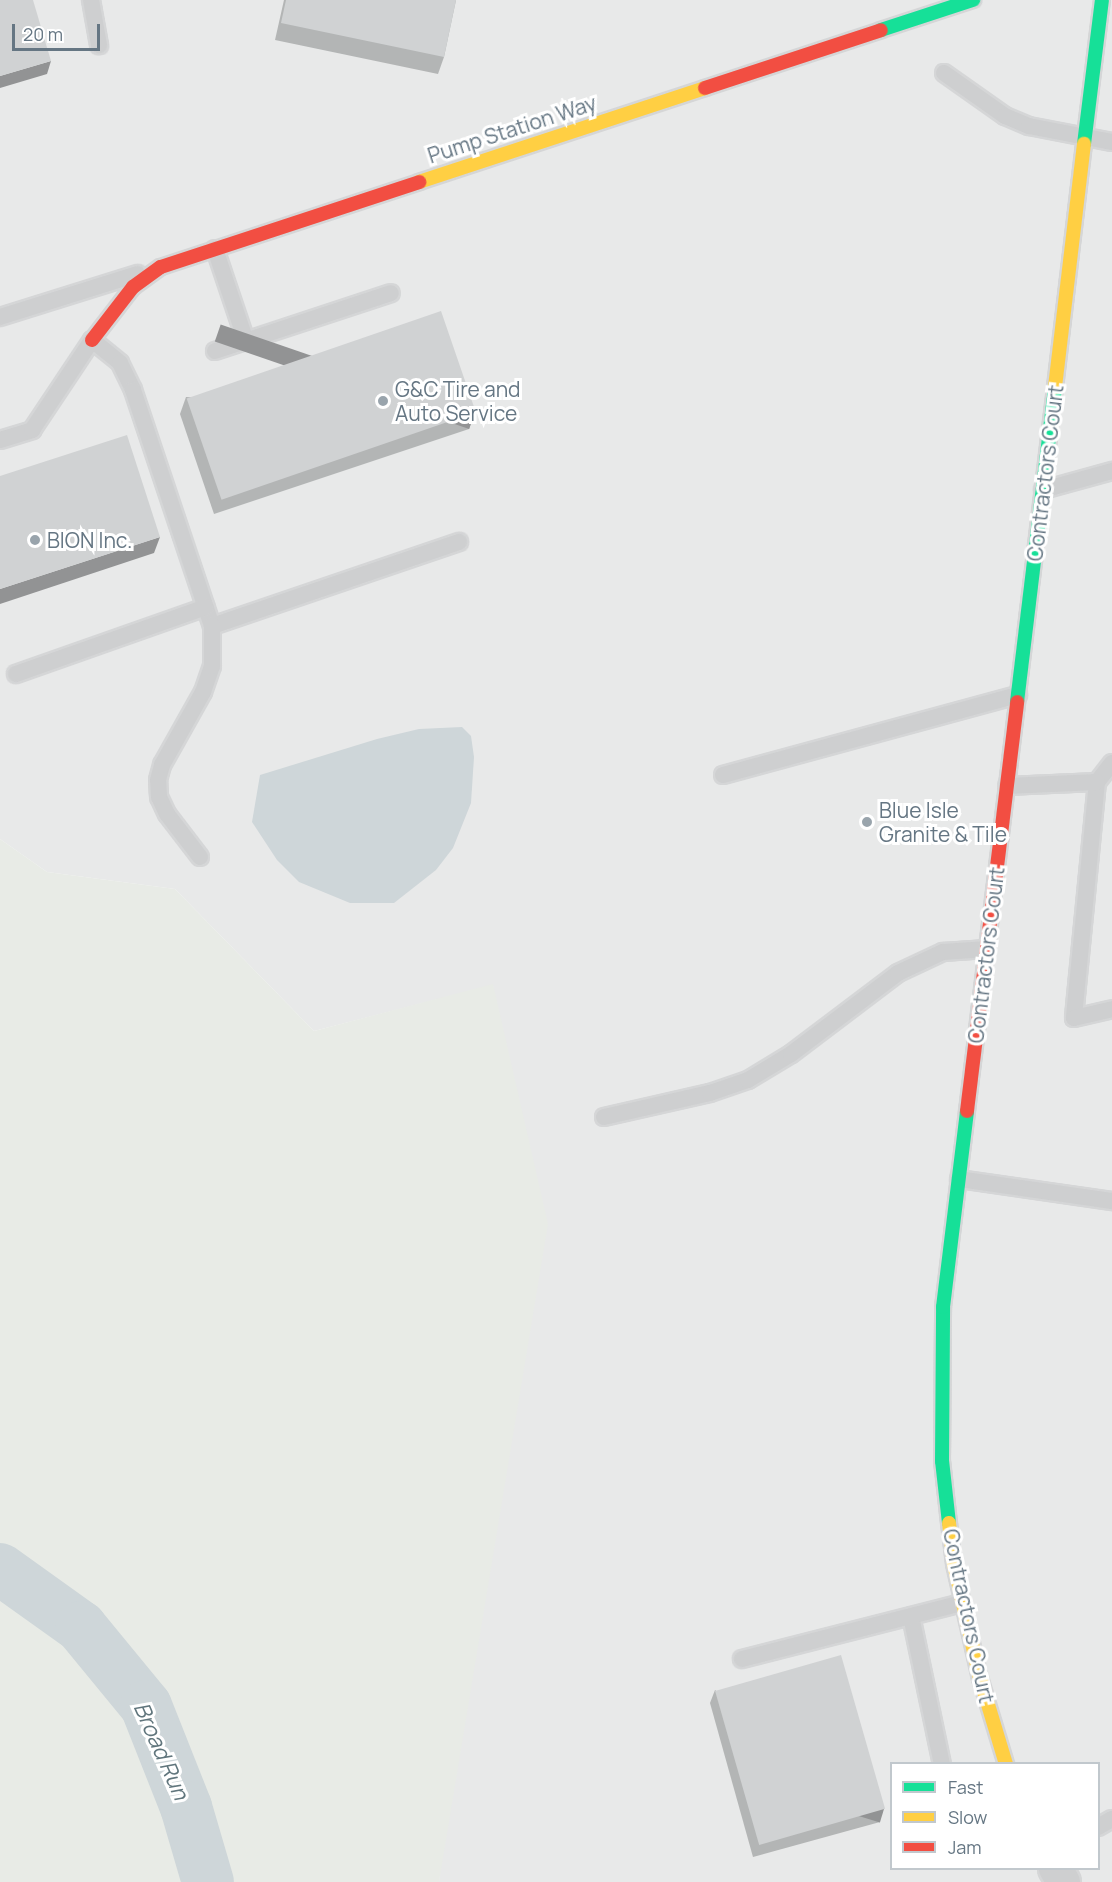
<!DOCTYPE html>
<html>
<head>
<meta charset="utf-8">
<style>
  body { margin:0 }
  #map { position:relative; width:1112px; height:1882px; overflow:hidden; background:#f9f9f9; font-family:Manrope,sans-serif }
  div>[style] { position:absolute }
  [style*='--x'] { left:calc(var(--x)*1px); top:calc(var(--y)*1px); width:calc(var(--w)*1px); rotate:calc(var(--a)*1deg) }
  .built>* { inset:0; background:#e8e9e9 }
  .green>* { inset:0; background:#e8ebe6 }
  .water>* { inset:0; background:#ced6d9 }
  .river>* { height:52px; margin:-26px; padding:0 26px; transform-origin:26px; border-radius:26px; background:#ced6d9 }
  .roads { filter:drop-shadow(2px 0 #d5d6d7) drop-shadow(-2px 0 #d5d6d7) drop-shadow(0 2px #d5d6d7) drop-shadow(0 -2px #d5d6d7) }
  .lane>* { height:16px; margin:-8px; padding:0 8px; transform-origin:8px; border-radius:8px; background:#cecfd0 }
  .street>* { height:33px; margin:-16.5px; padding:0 16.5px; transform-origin:16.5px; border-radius:16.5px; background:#cecfd0 }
  .fast>* { height:14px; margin:-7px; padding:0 7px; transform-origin:7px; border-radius:7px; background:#16e098 }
  .slow>* { height:14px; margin:-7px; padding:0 7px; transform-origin:7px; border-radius:7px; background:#ffcf43 }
  .jam>* { height:14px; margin:-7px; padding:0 7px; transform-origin:7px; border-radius:7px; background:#f24e42 }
  .wall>* { inset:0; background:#b3b5b5 }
  .shaded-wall>* { inset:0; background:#929394; transform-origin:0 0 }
  .building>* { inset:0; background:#d0d2d3; transform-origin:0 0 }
  .dots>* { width:16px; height:16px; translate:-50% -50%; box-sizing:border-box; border:3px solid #fff; border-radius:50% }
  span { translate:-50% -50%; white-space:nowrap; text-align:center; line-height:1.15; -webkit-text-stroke:6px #fff; paint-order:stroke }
  .street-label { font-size:21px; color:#657683 }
  .poi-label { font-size:21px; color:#657683 }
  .left { translate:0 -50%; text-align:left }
  .water-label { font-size:22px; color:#60757c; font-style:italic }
  .legend { position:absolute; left:890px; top:1762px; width:210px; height:108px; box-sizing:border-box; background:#fff; border:2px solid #c1c8cd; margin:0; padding:8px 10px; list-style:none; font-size:18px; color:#657683 }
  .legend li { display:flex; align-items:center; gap:12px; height:30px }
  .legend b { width:30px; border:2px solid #c1c8cd }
  .scale { position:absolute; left:12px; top:24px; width:88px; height:27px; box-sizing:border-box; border:3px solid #657683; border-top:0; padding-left:8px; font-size:18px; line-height:21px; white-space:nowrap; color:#657683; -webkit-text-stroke:4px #fff; paint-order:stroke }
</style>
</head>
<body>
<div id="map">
  <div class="built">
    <div style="clip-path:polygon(evenodd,0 0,1112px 0,1112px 1882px,439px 1882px,493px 985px,314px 1031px,175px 889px,47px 872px,0 839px,0 0,892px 1764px,1098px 1764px,1098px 1868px,892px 1868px,892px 1764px)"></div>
  </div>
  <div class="green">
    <div style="clip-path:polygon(0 839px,47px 872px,175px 889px,314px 1031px,493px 984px,548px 1224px,439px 1882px,0 1882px)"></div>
  </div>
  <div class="water">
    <div style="clip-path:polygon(462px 727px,471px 736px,474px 757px,471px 803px,453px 848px,436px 870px,394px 903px,350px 903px,299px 882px,277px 860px,252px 822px,260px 775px,377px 739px,419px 729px)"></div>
  </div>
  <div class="river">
    <div style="--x:0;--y:1569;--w:100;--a:35.6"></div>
    <div style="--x:81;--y:1627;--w:102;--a:50.6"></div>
    <div style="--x:146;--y:1706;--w:109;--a:68.4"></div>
    <div style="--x:186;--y:1807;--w:78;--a:73.7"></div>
  </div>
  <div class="roads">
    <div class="lane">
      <div style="--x:91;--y:0;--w:46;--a:79.9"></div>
      <div style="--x:944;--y:73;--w:75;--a:35.2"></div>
      <div style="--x:1005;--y:116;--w:26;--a:23"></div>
      <div style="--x:1029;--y:126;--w:85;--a:10.9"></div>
      <div style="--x:215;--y:249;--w:97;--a:71.4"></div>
      <div style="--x:0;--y:317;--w:144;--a:-17.4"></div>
      <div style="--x:215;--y:351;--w:185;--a:-18.2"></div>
      <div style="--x:0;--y:440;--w:34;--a:-17"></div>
      <div style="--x:32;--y:430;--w:108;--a:-56.3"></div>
      <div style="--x:92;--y:340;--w:36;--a:39"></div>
      <div style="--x:120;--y:363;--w:30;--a:64"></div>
      <div style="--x:133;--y:390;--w:249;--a:71.5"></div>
      <div style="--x:212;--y:626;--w:261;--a:-18.8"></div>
      <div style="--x:1043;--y:490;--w:72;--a:-15.4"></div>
      <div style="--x:16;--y:674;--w:201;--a:-19.4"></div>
      <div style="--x:1112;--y:763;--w:24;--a:128"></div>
      <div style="--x:1097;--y:782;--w:237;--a:95.6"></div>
      <div style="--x:1074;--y:1018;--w:39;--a:-13"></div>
      <div style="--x:723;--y:775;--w:306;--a:-15.2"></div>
      <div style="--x:1007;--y:786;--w:90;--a:-2.5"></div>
      <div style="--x:200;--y:857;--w:54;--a:-127.5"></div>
      <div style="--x:167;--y:814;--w:19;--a:-115"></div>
      <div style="--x:159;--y:797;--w:17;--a:-93"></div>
      <div style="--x:158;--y:780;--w:16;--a:-75"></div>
      <div style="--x:162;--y:765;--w:84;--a:-60.7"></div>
      <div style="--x:203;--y:692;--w:28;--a:-71"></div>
      <div style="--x:212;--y:666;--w:40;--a:-90"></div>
      <div style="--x:604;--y:1117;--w:109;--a:-12.8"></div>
      <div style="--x:710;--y:1093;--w:40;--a:-18.9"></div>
      <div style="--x:748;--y:1080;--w:50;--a:-31.2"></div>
      <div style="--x:791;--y:1054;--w:134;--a:-37.1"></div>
      <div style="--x:898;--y:973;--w:50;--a:-25"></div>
      <div style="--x:943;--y:952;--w:44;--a:-3.9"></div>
      <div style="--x:959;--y:1179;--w:155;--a:8.2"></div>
      <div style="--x:911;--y:1616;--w:151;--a:78.2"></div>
      <div style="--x:742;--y:1659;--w:227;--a:-14.3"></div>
      <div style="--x:1098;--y:1827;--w:16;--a:-30"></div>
    </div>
    <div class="street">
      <div style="--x:1055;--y:1868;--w:16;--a:60"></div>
    </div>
    <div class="fast">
      <div style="--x:881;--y:30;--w:97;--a:-18.1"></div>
      <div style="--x:1084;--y:144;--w:145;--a:-82.9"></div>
      <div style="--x:1017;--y:702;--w:317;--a:-83.1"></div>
      <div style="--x:949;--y:1523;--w:62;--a:-96.4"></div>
      <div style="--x:942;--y:1461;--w:154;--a:-89.6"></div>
      <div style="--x:943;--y:1307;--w:197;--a:-83"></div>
    </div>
    <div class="slow">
      <div style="--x:419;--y:182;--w:301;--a:-18.2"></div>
      <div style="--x:1055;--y:387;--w:245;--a:-83.2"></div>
      <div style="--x:949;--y:1523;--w:41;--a:83"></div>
      <div style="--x:954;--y:1564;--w:117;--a:77.2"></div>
      <div style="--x:980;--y:1678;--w:90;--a:73.2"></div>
    </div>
    <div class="jam">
      <div style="--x:705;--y:88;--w:185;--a:-18.2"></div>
      <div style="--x:92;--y:340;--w:67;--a:-52.3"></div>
      <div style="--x:133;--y:287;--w:34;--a:-36"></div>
      <div style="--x:161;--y:267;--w:272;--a:-18.2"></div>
      <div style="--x:967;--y:1111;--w:412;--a:-83"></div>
    </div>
  </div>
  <div class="wall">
    <div style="clip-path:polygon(284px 0,456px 0,444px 57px,438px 74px,275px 40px)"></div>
    <div style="clip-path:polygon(186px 397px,475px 412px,469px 429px,214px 514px,180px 414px)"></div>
    <div style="clip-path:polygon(715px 1690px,880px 1822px,753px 1857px,710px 1703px)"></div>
  </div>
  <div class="shaded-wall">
    <div style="clip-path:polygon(51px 61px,47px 74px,0 88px,0 76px)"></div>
    <div style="left:475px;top:412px;width:18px;height:269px;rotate:109deg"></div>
    <div style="clip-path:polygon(160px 537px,154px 553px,0 604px,0 589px)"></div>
    <div style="left:884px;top:1809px;width:14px;height:131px;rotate:107deg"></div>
  </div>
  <div class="building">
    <div style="clip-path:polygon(0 0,33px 0,51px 61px,0 76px)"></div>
    <div style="clip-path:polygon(286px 0,456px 0,444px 57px,281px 23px)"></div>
    <div style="left:441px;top:311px;width:107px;height:269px;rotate:71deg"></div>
    <div style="clip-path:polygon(127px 435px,160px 537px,0 589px,0 476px)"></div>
    <div style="left:841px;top:1655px;width:160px;height:131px;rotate:74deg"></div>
  </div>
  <div class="dots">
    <div style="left:383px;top:401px;background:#99a4ac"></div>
    <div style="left:35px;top:540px;background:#99a4ac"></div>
    <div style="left:867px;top:822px;background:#99a4ac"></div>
  </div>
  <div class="street-label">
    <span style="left:512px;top:129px;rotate:-18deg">Pump Station Way</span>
    <span style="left:1045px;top:473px;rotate:-83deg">Contractors Court</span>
    <span style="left:986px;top:955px;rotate:-83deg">Contractors Court</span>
    <span style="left:969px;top:1616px;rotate:78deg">Contractors Court</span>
  </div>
  <div class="poi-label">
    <span class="left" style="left:395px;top:401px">G&amp;C Tire and<br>Auto Service</span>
    <span class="left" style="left:47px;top:540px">BION Inc.</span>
    <span class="left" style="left:879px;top:822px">Blue Isle<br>Granite &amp; Tile</span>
  </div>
  <div class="water-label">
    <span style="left:161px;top:1751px;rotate:66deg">Broad Run</span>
  </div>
  <ul class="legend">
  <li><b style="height:8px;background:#16e098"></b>Fast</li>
  <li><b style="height:8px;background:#ffcf43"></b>Slow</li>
  <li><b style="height:8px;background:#f24e42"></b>Jam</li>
  </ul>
  <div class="scale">20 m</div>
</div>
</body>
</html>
